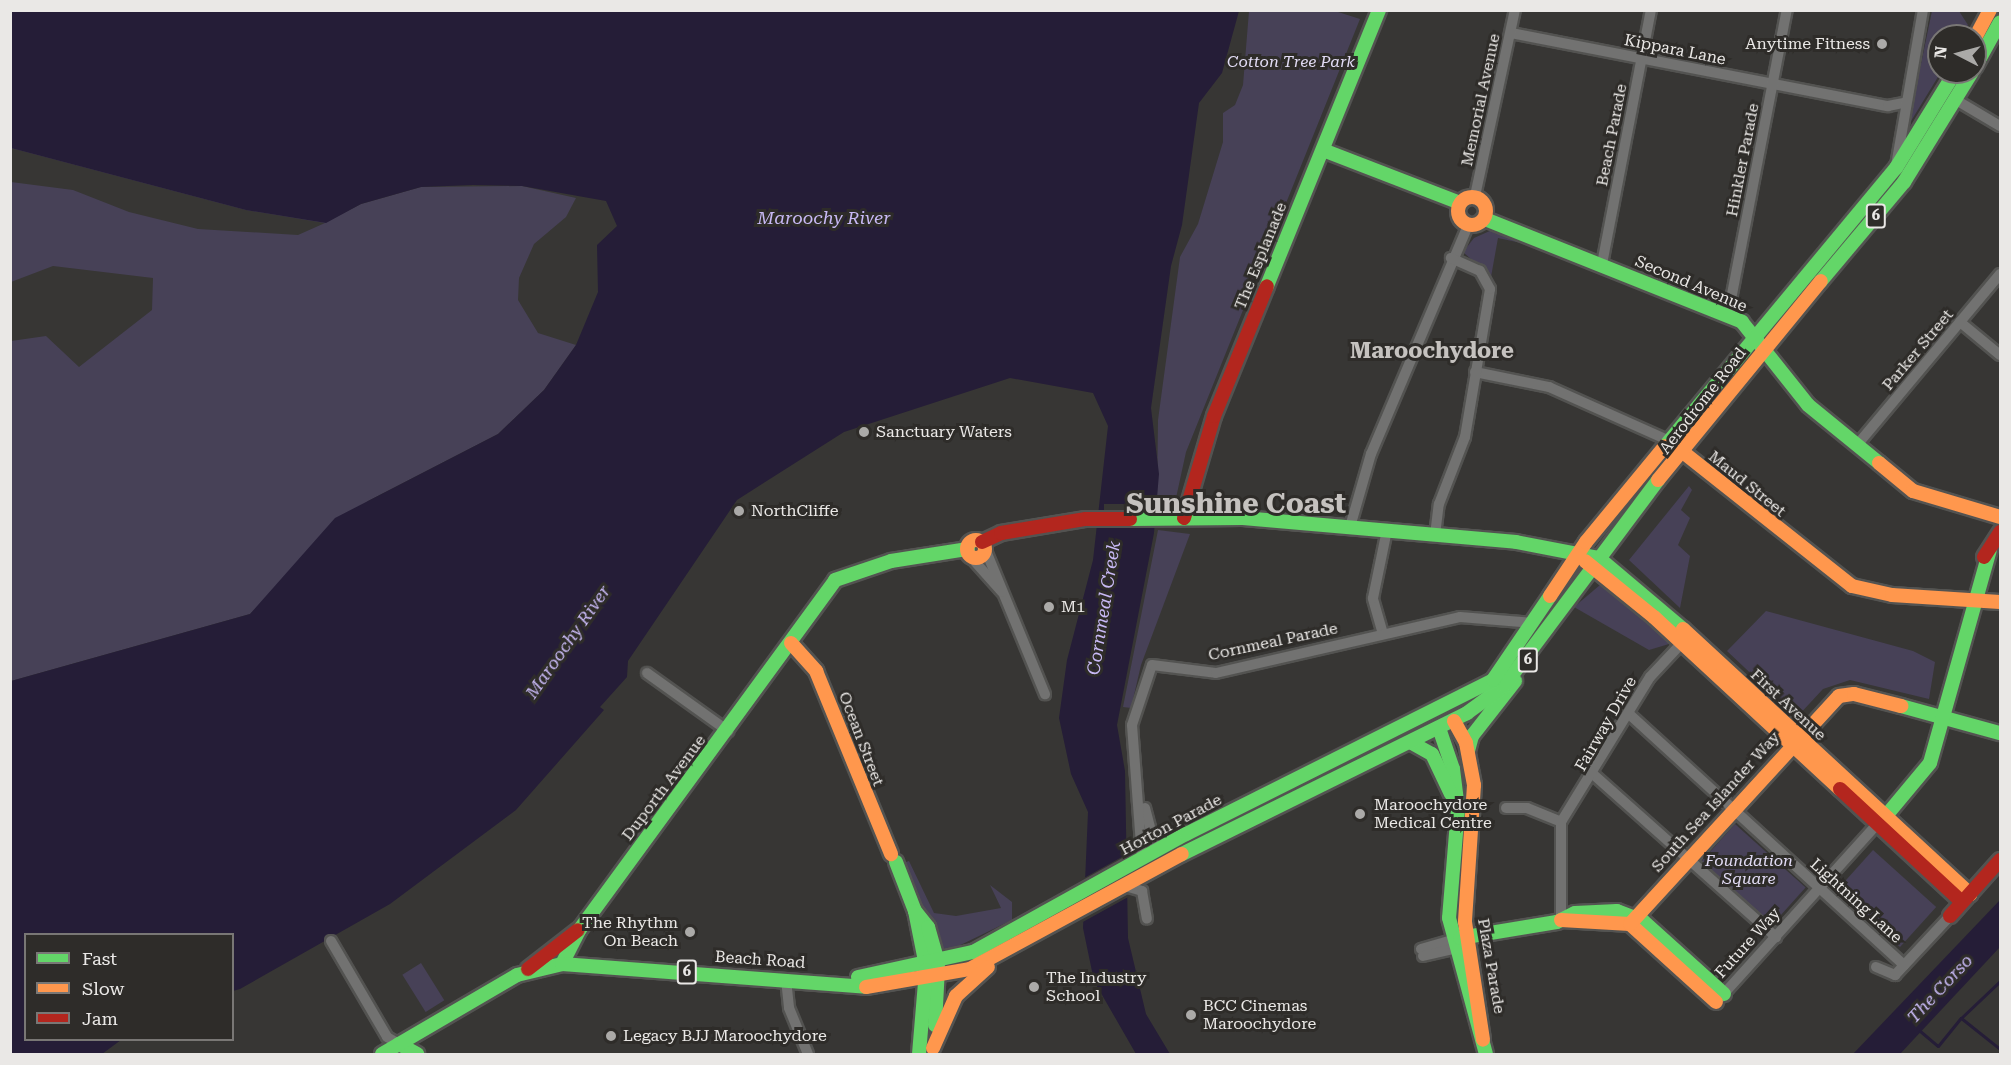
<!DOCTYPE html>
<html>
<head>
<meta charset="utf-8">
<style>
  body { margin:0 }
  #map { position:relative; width:2011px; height:1065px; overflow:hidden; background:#373634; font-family:"Roboto Serif",serif }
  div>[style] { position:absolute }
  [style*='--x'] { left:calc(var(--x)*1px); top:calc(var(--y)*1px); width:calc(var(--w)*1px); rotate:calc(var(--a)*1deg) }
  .green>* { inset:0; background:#474157; transform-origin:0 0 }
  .water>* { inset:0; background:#251d37 }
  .pier>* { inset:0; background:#373634; transform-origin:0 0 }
  .stream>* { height:3px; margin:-1.5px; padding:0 1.5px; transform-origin:1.5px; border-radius:1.5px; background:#251d37 }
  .roads { filter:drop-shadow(2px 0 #535351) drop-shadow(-2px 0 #535351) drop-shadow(0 2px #535351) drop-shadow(0 -2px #535351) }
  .street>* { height:10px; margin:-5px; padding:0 5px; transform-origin:5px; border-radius:5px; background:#727271 }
  .fast>* { height:14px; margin:-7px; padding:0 7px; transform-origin:7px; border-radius:7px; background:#63d668 }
  .slow>* { height:14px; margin:-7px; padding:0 7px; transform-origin:7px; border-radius:7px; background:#ff974d }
  .slow>.ring { margin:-7px; padding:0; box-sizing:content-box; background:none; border:14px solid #ff974d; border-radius:50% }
  .jam>* { height:14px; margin:-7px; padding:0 7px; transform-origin:7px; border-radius:7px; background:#b3261e }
  .dots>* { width:16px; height:16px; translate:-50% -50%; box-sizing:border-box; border:3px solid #2e2c29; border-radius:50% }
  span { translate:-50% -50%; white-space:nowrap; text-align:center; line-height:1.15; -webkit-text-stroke:6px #2e2c29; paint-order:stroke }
  .shield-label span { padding:2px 4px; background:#2e2c29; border:2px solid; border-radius:4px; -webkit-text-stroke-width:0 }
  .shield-label { font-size:15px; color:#eae8e6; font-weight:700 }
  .poi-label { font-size:16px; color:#eae8e6 }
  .right { translate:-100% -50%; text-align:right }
  .left { translate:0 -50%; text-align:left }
  .street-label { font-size:16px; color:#eae8e6 }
  .park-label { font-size:16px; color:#e2dcf5; font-style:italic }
  .water-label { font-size:18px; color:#c8b9f5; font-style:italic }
  .district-label { font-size:22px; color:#c5c2bf; font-weight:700 }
  .town-label { font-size:28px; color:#c5c2bf; font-weight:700 }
  .frame { position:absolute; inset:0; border:12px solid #eae8e6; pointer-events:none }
  .legend { position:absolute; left:24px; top:933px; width:210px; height:108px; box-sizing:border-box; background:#2e2c29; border:2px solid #797775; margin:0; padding:8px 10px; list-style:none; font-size:18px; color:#eae8e6 }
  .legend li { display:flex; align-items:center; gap:12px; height:30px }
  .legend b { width:30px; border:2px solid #797775 }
  .north { position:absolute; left:1927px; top:24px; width:60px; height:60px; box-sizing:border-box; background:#2e2c29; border:2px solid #797775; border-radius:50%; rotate:276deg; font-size:16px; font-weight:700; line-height:24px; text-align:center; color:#eae8e6 }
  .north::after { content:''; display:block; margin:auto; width:21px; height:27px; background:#abaaa8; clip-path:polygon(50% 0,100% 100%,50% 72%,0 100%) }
</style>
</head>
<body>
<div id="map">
  <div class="green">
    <div style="clip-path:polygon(1249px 11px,1335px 11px,1360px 19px,1186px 452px,1176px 498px,1157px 497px,1158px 420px,1180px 257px,1198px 224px,1223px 142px,1223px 113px,1235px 105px,1243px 85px)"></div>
    <div style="clip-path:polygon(1932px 11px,1959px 11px,1968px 25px,1962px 36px,1939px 36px,1941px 72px,1908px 126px)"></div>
    <div style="clip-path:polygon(10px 34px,326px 222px,361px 204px,421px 187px,522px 186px,576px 198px,566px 217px,534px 244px,519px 278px,518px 300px,538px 333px,576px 345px,544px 390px,498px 434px,368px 501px,250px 614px,11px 681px,11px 341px,46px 336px,79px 367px,152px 310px,153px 278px,53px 266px,11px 282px,11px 182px,73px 190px,129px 212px,198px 229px,298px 235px,325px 223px,246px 210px,11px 148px)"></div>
    <div style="clip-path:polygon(1492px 230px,1535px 246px,1498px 238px,1491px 277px,1463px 252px,1474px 238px)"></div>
    <div style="clip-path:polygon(1689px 486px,1692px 490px,1681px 510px,1690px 518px,1678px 545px,1690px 556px,1680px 608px,1629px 560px)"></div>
    <div style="clip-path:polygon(1158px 530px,1190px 534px,1141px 665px,1131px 708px,1123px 707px)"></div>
    <div style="clip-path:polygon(1600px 585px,1667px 638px,1669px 644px,1649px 650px,1574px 607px)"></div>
    <div style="clip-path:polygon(1766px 611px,1913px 651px,1935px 662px,1929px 699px,1850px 680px,1823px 689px,1797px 717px,1727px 651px)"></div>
    <div style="left:1735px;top:824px;width:95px;height:50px;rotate:42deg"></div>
    <div style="left:1873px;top:850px;width:85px;height:54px;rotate:42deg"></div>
    <div style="clip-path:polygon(909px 861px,934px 913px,956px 916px,1001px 908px,990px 885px,1012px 902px,1012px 920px,944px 953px,903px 863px)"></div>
    <div style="left:421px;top:963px;width:44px;height:22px;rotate:58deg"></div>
  </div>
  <div class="water">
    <div style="clip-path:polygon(11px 11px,1239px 11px,1222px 73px,1199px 103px,1182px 225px,1171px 266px,1151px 408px,1159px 474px,1154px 533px,1117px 725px,1125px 771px,1128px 938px,1146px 1014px,1170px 1054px,1136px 1054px,1094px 981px,1083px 928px,1088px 812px,1071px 774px,1059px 718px,1067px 660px,1093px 560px,1108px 426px,1093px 393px,1010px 378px,844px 432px,737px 500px,628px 661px,627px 677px,600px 707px,604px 710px,516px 810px,390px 904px,240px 989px,233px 991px,232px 934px,26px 934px,26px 1040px,121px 1040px,102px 1054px,11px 1054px,11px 681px,250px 614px,335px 518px,498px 434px,544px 390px,576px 345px,598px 292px,597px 245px,617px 226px,606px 201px,522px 186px,473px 185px,421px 187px,361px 204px,326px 223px,246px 210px,11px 148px)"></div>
    <div style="clip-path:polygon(2000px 900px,2000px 947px,1900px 1054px,1853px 1054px)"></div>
  </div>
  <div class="pier">
    <div style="left:1104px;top:504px;width:55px;height:24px"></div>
    <div style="clip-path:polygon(1129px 853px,1130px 896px,1081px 923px,1084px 878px)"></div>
  </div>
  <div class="stream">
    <div style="--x:1961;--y:1018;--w:54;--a:-43.5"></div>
    <div style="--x:1920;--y:1031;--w:23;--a:40"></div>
    <div style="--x:1938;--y:1046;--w:36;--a:-51"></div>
    <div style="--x:1961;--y:1018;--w:50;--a:38.5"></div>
  </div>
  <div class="roads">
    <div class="street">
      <div style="--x:1511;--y:33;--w:384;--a:11"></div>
      <div style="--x:1888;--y:106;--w:16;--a:-11"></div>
      <div style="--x:1956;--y:100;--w:51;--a:30.6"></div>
      <div style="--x:1896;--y:166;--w:158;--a:-80.2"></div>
      <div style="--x:1475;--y:196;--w:190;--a:-77.9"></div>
      <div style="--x:1602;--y:264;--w:259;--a:-79.1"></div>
      <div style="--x:1728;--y:315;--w:311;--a:-79.1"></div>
      <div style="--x:1960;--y:322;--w:52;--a:39.5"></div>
      <div style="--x:1475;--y:372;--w:76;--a:11.5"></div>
      <div style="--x:1549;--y:387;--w:133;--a:24.1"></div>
      <div style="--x:1857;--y:445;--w:223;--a:-50.1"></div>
      <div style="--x:1350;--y:527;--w:76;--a:-74"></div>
      <div style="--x:1371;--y:454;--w:249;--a:-67"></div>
      <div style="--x:1435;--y:535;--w:31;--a:-83"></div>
      <div style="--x:1439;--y:504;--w:72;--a:-68.8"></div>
      <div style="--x:1465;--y:437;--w:150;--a:-80.4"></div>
      <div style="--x:1490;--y:289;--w:21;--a:-119"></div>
      <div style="--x:1480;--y:271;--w:32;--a:-156"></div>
      <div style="--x:986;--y:551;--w:155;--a:67.6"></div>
      <div style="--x:968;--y:554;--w:51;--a:48.2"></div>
      <div style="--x:1383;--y:634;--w:37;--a:-106"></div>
      <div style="--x:1373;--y:598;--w:69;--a:-78.4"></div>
      <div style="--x:647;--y:673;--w:100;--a:35.6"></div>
      <div style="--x:1628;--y:713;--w:374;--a:42.4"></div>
      <div style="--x:1594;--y:775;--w:244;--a:41.7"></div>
      <div style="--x:1145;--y:808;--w:43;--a:75.3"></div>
      <div style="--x:1506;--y:808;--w:21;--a:0"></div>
      <div style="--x:1527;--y:808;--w:37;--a:22"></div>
      <div style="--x:1561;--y:822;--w:170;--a:-58.5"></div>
      <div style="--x:1650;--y:677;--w:45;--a:-46.8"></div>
      <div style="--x:1561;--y:822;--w:98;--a:90"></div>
      <div style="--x:1142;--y:858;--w:133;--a:-94.3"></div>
      <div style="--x:1132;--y:725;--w:63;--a:-71.6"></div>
      <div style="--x:1152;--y:665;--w:64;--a:7.1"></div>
      <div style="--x:1216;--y:673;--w:250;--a:-12.9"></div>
      <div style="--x:1460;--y:617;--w:74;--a:4.6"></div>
      <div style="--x:1125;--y:886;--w:18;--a:16"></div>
      <div style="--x:1142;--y:891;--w:28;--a:80"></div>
      <div style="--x:331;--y:941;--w:111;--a:59.7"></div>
      <div style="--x:387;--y:1037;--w:14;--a:30"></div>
      <div style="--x:1421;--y:949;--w:35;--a:-16"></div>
      <div style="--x:1423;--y:956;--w:36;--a:-13"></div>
      <div style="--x:1876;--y:967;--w:21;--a:23"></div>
      <div style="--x:1895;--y:975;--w:81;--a:-47"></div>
      <div style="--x:786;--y:979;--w:29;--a:84"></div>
      <div style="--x:789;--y:1008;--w:50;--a:67.6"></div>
      <div style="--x:1720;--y:998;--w:234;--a:-47.9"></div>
    </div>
    <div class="fast">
      <div style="--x:1975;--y:67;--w:51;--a:-60.9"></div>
      <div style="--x:1323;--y:150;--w:147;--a:21.1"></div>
      <div style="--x:1485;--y:219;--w:277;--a:21.8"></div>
      <div style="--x:1742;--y:322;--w:106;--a:51.5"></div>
      <div style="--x:1808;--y:405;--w:92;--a:39.2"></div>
      <div style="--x:1821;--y:281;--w:129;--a:-50"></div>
      <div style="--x:1904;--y:182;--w:129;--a:-58.3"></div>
      <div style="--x:1267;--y:286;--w:298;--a:-67.9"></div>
      <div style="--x:1665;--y:446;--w:361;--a:-50.3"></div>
      <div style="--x:1896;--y:168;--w:113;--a:-58.4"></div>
      <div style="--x:1130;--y:519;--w:113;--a:-0.5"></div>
      <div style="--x:1243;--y:518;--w:274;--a:5"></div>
      <div style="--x:1516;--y:542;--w:85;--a:10.9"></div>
      <div style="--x:1599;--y:558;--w:110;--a:40.2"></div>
      <div style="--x:1901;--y:706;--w:103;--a:15.3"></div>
      <div style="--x:1439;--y:728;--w:43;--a:71.1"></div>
      <div style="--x:1453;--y:769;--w:40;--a:82.9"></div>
      <div style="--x:1458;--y:809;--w:109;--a:94.7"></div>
      <div style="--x:1449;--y:918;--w:141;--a:74.8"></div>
      <div style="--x:1410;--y:742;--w:25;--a:29"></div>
      <div style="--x:1432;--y:754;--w:44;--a:64.6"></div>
      <div style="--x:1468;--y:751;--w:16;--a:-75"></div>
      <div style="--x:1472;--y:736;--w:70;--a:-52"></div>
      <div style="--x:1885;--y:817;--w:70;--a:-50.2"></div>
      <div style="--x:1930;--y:763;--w:221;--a:-74.3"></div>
      <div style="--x:1182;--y:854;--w:318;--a:-26.3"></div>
      <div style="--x:1467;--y:713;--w:46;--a:-36.1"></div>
      <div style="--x:1504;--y:686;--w:257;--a:-53.2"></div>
      <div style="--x:896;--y:862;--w:53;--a:68.8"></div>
      <div style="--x:915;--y:911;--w:56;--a:78.7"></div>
      <div style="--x:915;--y:911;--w:21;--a:51"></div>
      <div style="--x:928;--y:927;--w:37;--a:74"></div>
      <div style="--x:1460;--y:938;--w:98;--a:-9.4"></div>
      <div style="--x:1557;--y:922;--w:20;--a:-27"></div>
      <div style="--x:1575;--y:913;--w:42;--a:-2.7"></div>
      <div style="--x:1617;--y:911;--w:28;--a:21"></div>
      <div style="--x:1643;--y:921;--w:109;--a:42"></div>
      <div style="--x:562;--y:964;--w:39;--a:-63"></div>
      <div style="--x:580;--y:929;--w:432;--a:-53.8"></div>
      <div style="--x:835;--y:580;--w:59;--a:-18.7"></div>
      <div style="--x:891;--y:561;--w:78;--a:-8.9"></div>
      <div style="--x:858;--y:977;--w:118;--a:-12.3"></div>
      <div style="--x:973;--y:952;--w:244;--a:-29"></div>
      <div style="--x:1186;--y:834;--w:343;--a:-26.6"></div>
      <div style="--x:1493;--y:680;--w:102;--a:-55.8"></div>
      <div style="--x:935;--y:1025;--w:58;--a:-87"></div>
      <div style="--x:399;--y:1044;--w:21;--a:29"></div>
      <div style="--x:382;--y:1054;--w:156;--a:-30.3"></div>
      <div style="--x:517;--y:975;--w:46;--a:-13.7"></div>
      <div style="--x:562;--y:964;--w:305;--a:4.3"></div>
      <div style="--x:919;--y:1054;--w:84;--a:-85.2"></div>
    </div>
    <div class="slow">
      <div style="--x:1975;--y:38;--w:32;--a:-62"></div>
      <div class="ring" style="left:1458px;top:197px;width:14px;height:14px"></div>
      <div style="--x:1674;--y:445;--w:227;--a:38.4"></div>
      <div style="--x:1852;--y:586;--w:41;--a:12.7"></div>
      <div style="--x:1892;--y:595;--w:108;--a:3.7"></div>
      <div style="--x:1879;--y:463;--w:44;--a:39.5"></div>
      <div style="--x:1913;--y:491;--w:91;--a:16.6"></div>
      <div style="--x:1658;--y:480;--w:257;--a:-50.7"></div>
      <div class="ring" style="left:967px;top:540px;width:4px;height:4px"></div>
      <div style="--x:1585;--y:561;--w:89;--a:39.1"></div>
      <div style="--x:1654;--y:617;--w:253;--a:42.8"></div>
      <div style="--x:1550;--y:596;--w:65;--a:-56.3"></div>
      <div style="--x:1586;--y:542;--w:124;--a:-50.5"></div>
      <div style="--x:1683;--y:629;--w:391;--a:42.7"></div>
      <div style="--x:791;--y:643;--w:38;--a:48"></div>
      <div style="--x:816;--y:671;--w:198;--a:67.7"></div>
      <div style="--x:1454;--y:721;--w:25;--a:61"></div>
      <div style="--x:1466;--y:743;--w:43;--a:79.2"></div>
      <div style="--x:1474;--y:785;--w:137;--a:93.8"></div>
      <div style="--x:1465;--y:922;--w:119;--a:81.3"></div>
      <div style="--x:1561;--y:920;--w:69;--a:3.3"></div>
      <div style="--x:1630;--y:924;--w:116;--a:42.2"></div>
      <div style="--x:1630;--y:924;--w:309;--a:-47.5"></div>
      <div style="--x:1839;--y:696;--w:15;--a:-8"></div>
      <div style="--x:1854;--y:694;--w:49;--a:14.3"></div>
      <div style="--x:866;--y:987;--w:106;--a:-9.8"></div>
      <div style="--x:970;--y:969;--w:241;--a:-28.5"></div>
      <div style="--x:933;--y:1048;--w:57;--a:-66.1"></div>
      <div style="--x:956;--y:996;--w:43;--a:-42.2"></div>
    </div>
    <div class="jam">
      <div style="--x:1184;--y:518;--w:106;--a:-73.6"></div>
      <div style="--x:1214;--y:416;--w:140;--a:-67.8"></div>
      <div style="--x:982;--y:542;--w:21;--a:-25"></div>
      <div style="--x:1001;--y:533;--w:86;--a:-9.4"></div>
      <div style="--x:1086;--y:519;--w:44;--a:0"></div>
      <div style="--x:1984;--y:557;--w:30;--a:-57"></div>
      <div style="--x:1840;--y:789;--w:166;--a:42.8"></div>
      <div style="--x:1950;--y:916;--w:75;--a:-48.2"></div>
      <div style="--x:528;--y:969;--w:63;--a:-38"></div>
    </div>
  </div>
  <div class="dots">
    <div style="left:1882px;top:44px;background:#abaaa8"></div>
    <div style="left:864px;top:432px;background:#abaaa8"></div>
    <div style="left:739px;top:511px;background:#abaaa8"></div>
    <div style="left:1049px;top:607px;background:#abaaa8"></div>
    <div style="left:1360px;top:814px;background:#abaaa8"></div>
    <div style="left:690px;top:932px;background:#abaaa8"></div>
    <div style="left:1034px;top:987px;background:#abaaa8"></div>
    <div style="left:1191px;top:1015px;background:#abaaa8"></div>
    <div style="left:611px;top:1036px;background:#abaaa8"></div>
  </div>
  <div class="shield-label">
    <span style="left:1876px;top:216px">6</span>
    <span style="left:1528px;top:660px">6</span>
    <span style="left:687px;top:972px">6</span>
  </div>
  <div class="poi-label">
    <span class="right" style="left:1870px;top:44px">Anytime Fitness</span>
    <span class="left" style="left:876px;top:432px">Sanctuary Waters</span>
    <span class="left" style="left:751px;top:511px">NorthCliffe</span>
    <span class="left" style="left:1061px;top:607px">M1</span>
    <span class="left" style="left:1374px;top:814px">Maroochydore<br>Medical Centre</span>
    <span class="right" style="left:678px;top:932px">The Rhythm<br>On Beach</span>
    <span class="left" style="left:1046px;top:987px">The Industry<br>School</span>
    <span class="left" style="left:1203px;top:1015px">BCC Cinemas<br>Maroochydore</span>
    <span class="left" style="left:623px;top:1036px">Legacy BJJ Maroochydore</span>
  </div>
  <div class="street-label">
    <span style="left:1675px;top:50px;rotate:11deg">Kippara Lane</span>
    <span style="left:1481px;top:100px;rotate:-78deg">Memorial Avenue</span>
    <span style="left:1612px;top:135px;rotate:-79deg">Beach Parade</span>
    <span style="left:1743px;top:160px;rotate:-79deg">Hinkler Parade</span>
    <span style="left:1261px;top:256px;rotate:-68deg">The Esplanade</span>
    <span style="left:1691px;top:284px;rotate:23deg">Second Avenue</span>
    <span style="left:1918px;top:350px;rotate:-50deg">Parker Street</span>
    <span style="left:1703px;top:401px;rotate:-52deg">Aerodrome Road</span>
    <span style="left:1747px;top:484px;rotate:39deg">Maud Street</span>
    <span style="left:1273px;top:642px;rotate:-12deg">Cornmeal Parade</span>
    <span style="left:1788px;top:705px;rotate:43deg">First Avenue</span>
    <span style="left:1606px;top:724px;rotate:-60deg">Fairway Drive</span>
    <span style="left:861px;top:739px;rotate:69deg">Ocean Street</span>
    <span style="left:664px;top:788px;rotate:-53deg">Duporth Avenue</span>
    <span style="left:1716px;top:802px;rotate:-48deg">South Sea Islander Way</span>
    <span style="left:1171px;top:825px;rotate:-28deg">Horton Parade</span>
    <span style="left:1856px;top:901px;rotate:42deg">Lightning Lane</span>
    <span style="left:1748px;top:943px;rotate:-48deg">Future Way</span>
    <span style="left:760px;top:960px;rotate:4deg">Beach Road</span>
    <span style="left:1491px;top:966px;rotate:80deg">Plaza Parade</span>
  </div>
  <div class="park-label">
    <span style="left:1291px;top:62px">Cotton Tree Park</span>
    <span style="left:1749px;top:870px">Foundation<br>Square</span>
  </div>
  <div class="water-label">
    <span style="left:824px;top:218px">Maroochy River</span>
    <span style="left:1104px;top:608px;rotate:-81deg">Cornmeal Creek</span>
    <span style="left:568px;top:642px;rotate:-55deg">Maroochy River</span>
    <span style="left:1940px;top:989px;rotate:-47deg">The Corso</span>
  </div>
  <div class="district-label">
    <span style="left:1432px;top:351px">Maroochydore</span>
  </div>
  <div class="town-label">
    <span style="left:1236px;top:504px">Sunshine Coast</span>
  </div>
  <div class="frame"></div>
  <ul class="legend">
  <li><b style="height:8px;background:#63d668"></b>Fast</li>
  <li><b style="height:8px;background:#ff974d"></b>Slow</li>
  <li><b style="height:8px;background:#b3261e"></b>Jam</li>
  </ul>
  <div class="north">N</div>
</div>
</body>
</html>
